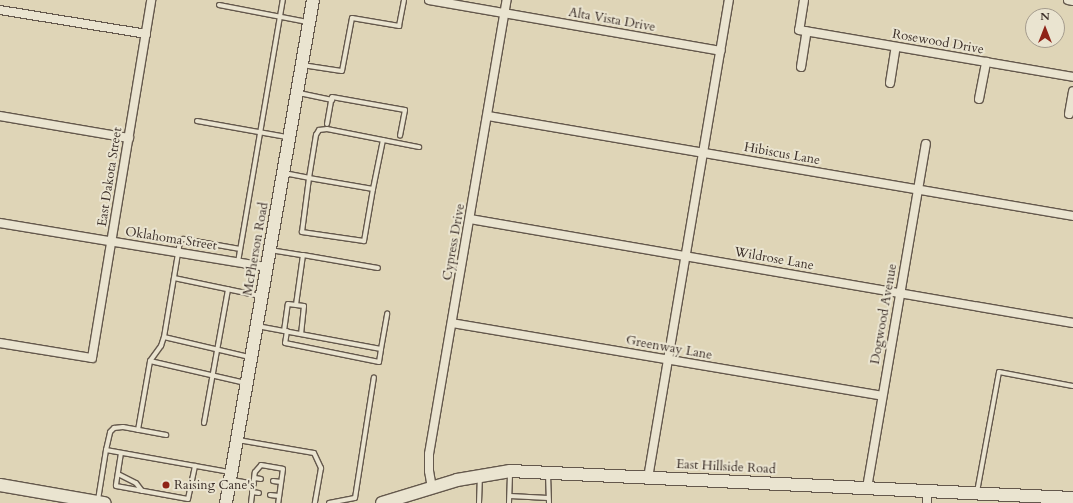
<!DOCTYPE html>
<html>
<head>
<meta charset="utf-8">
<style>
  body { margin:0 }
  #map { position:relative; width:1073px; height:503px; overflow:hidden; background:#dfd5b7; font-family:Cardo,serif }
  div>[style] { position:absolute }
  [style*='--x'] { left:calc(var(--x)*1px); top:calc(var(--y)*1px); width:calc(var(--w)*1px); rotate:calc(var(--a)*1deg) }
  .roads { filter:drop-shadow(1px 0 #64584c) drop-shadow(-1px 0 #64584c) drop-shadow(0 1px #64584c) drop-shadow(0 -1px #64584c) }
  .lane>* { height:4px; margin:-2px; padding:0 2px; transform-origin:2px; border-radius:2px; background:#eae4d0 }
  .street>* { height:8px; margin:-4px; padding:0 4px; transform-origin:4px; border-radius:4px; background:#eae4d0 }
  .secondary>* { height:12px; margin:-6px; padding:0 6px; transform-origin:6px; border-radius:6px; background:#eae4d0 }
  .dots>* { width:11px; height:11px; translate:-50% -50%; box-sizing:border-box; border:2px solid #eae4d0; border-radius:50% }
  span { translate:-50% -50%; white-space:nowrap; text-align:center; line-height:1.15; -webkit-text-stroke:4px #eae4d0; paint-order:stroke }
  .street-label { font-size:13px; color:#3b2e28 }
  .poi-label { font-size:13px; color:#3b2e28 }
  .left { translate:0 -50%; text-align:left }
  .north { position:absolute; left:1025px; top:8px; width:40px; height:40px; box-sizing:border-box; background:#eae4d0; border:1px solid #a49b8d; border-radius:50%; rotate:0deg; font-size:11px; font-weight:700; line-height:16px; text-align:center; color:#3b2e28 }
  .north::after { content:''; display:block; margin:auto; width:14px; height:18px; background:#8f2418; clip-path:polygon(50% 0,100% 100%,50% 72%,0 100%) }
</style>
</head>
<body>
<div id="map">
  <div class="roads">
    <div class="lane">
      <div style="--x:219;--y:5;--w:90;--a:10.9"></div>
      <div style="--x:302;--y:65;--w:40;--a:8.5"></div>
      <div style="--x:342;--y:71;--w:54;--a:-79.3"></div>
      <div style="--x:352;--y:18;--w:48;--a:9.7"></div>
      <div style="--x:399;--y:26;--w:26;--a:-79"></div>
      <div style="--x:299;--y:93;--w:34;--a:12"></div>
      <div style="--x:197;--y:121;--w:91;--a:10.1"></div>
      <div style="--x:327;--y:124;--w:27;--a:-80"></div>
      <div style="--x:332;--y:97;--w:74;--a:10.1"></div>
      <div style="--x:405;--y:110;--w:26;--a:101"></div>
      <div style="--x:284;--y:173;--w:25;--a:11"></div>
      <div style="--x:309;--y:178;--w:65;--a:9.8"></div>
      <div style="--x:373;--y:189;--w:53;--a:99.8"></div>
      <div style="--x:364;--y:241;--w:63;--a:-171.7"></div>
      <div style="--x:302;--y:232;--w:54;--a:-82.6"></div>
      <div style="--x:309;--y:178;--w:44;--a:-80.8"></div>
      <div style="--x:316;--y:135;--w:6;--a:-59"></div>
      <div style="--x:319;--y:130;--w:8;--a:-7"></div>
      <div style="--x:327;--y:129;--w:94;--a:11.1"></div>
      <div style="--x:373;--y:189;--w:50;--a:-78.5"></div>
      <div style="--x:270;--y:250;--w:33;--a:9"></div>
      <div style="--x:303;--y:255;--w:50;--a:98"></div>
      <div style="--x:303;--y:255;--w:76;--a:9.8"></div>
      <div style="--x:238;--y:262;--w:266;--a:-80.3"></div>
      <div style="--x:174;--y:278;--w:88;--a:11.8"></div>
      <div style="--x:257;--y:326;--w:126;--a:10.5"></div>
      <div style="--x:381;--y:349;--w:36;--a:-80"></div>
      <div style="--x:284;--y:331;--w:27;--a:-82"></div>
      <div style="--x:288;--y:304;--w:16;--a:7"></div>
      <div style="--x:304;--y:306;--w:28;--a:96"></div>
      <div style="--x:287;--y:331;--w:12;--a:99"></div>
      <div style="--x:285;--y:343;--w:96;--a:11.4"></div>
      <div style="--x:379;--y:362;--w:13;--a:-81"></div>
      <div style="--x:164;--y:337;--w:87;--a:13.2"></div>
      <div style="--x:150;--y:361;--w:19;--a:-54"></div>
      <div style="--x:161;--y:346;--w:9;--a:-72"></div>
      <div style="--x:164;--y:337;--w:97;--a:-80.5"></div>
      <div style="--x:180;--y:241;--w:4;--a:-34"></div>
      <div style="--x:183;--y:239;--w:58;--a:10"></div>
      <div style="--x:204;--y:423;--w:136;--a:-79.8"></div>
      <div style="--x:138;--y:430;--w:70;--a:-80.1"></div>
      <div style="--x:150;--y:361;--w:98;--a:13"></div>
      <div style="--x:238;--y:440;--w:77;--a:9.7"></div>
      <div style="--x:314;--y:453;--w:17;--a:65"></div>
      <div style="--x:321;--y:468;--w:36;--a:100"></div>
      <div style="--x:106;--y:450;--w:18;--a:-77"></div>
      <div style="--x:110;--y:432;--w:6;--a:-45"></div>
      <div style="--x:114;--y:428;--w:9;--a:-6"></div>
      <div style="--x:123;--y:427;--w:44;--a:10.5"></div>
      <div style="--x:121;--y:453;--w:33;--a:99"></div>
      <div style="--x:116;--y:486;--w:73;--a:10.2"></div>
      <div style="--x:188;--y:499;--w:34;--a:-78"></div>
      <div style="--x:118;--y:474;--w:20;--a:27"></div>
      <div style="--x:136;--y:483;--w:10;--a:53"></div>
      <div style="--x:548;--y:474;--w:29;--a:88"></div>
      <div style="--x:255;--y:478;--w:6;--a:9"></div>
      <div style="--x:232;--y:480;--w:22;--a:10"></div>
      <div style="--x:273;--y:481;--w:8;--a:7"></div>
      <div style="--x:252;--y:492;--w:7;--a:8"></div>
      <div style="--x:977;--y:492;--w:122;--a:-79.6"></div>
      <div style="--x:999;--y:372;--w:75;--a:10.7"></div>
      <div style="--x:270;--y:495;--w:9;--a:6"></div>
      <div style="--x:510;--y:496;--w:38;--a:3"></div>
      <div style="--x:98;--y:500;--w:51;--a:-80.9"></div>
      <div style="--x:106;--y:450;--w:126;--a:10.1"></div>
      <div style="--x:251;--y:503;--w:31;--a:-83"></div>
      <div style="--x:255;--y:472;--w:9;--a:-49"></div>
      <div style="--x:261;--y:465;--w:22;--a:10"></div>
      <div style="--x:283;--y:469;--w:34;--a:98"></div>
      <div style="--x:329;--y:503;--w:26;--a:-11"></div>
      <div style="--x:355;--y:498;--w:122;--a:-81.1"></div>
      <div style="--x:479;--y:503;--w:26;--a:-88"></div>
      <div style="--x:509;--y:503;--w:31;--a:-88"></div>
    </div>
    <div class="street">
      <div style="--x:429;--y:0;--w:296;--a:9.9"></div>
      <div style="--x:804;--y:0;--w:30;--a:99"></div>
      <div style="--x:799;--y:30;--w:278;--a:9.7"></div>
      <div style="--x:1068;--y:0;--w:5;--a:11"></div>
      <div style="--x:0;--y:10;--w:148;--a:9.3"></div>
      <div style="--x:801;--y:67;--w:36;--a:-81"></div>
      <div style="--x:890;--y:83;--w:36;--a:-81"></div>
      <div style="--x:979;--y:99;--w:38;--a:-79"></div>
      <div style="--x:1069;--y:114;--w:23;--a:-80"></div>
      <div style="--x:0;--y:116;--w:131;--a:9.7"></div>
      <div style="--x:488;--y:116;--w:593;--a:9.7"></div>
      <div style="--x:470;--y:219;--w:612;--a:9.79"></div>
      <div style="--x:0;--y:223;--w:271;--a:9.4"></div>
      <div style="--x:452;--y:323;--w:436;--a:9.6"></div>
      <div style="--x:0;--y:343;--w:93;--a:9.3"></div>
      <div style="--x:92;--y:358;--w:363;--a:-80.6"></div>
      <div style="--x:648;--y:478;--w:485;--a:-80.4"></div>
      <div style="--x:432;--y:488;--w:17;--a:-100"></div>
      <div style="--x:429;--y:471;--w:17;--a:-90"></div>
      <div style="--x:429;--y:454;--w:461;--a:-80.3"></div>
      <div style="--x:867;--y:488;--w:349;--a:-80.3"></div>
      <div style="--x:927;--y:503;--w:12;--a:-90"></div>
    </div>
    <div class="secondary">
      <div style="--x:0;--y:485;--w:106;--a:9.8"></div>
      <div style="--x:226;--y:503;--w:510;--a:-80.19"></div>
      <div style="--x:382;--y:503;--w:78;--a:-17"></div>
      <div style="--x:457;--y:480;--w:54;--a:-9.6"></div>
      <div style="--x:510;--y:471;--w:564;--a:2.75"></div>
    </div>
  </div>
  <div class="dots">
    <div style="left:166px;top:485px;background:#8f2418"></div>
  </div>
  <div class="street-label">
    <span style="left:612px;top:20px;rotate:10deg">Alta Vista Drive</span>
    <span style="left:938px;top:42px;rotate:10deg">Rosewood Drive</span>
    <span style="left:782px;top:154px;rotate:10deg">Hibiscus Lane</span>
    <span style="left:110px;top:177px;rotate:-81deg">East Dakota Street</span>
    <span style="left:171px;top:239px;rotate:9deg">Oklahoma Street</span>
    <span style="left:454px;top:242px;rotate:-80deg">Cypress Drive</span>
    <span style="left:256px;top:249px;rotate:-80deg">McPherson Road</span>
    <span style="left:774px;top:259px;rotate:10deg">Wildrose Lane</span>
    <span style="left:884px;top:314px;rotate:-80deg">Dogwood Avenue</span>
    <span style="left:669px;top:348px;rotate:10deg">Greenway Lane</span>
    <span style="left:726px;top:467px;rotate:3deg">East Hillside Road</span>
  </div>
  <div class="poi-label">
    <span class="left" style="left:174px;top:485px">Raising Cane's</span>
  </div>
  <div class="north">N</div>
</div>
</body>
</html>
